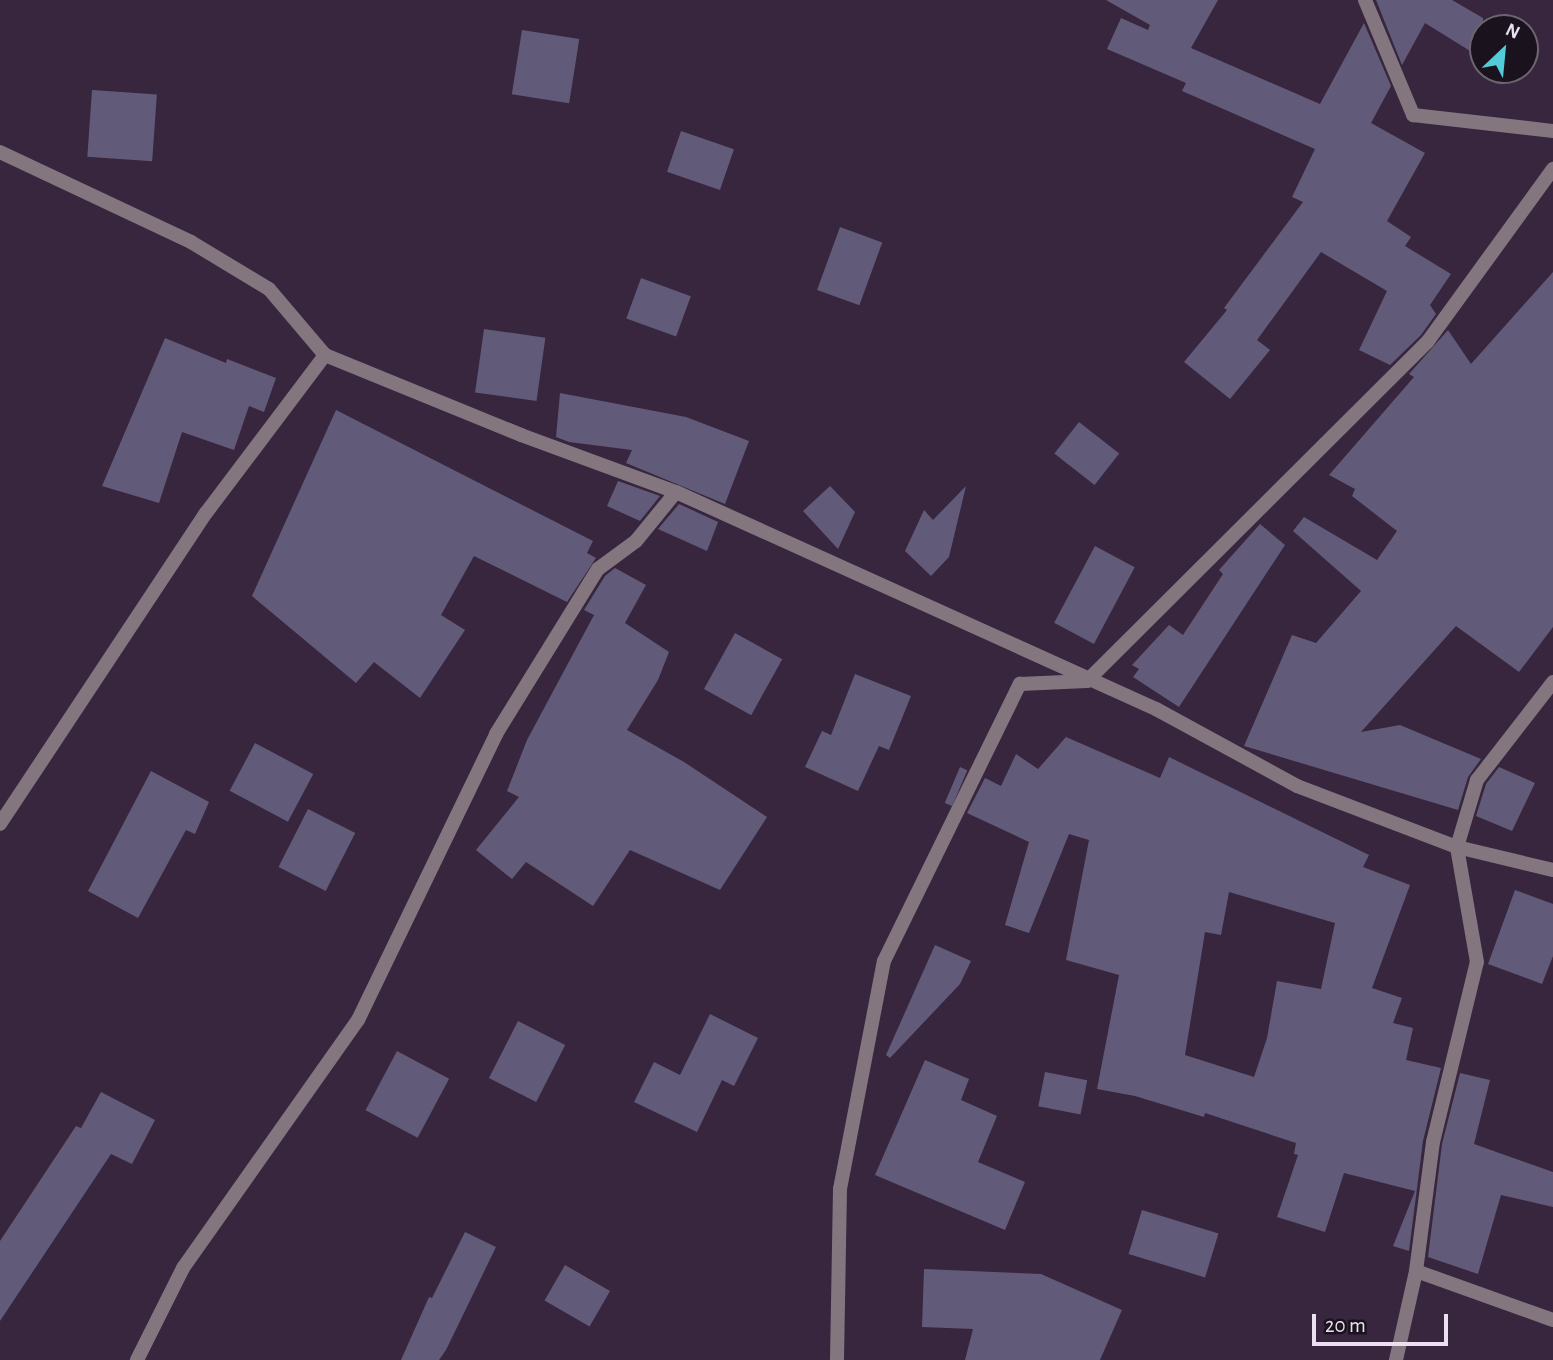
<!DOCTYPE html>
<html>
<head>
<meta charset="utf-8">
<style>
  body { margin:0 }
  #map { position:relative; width:1553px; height:1360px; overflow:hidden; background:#37263e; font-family:"Alegreya Sans",sans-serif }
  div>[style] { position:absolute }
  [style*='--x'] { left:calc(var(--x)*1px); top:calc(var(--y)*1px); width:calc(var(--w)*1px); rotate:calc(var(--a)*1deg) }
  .building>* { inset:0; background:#615b79; transform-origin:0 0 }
  .minor>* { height:14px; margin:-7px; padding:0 7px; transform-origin:7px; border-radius:7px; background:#83767f }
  span { translate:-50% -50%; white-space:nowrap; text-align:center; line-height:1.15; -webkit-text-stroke:5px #1a121d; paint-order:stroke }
  .north { position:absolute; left:1469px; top:14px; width:70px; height:70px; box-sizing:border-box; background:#1a121d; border:2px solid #6e6471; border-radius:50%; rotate:26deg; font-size:19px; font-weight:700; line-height:28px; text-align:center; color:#ebe0f0 }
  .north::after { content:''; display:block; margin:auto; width:24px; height:32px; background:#52cbda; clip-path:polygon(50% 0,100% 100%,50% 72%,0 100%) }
  .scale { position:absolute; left:1312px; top:1314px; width:136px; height:32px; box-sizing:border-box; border:4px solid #ebe0f0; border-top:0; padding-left:9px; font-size:21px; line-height:24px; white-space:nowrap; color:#ebe0f0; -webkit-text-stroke:5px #1a121d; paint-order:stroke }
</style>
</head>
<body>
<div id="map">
  <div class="building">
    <div style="clip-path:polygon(1106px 0,1218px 0,1191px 48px,1320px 104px,1364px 23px,1391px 86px,1371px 123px,1425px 153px,1387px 221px,1411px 237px,1405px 246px,1451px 274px,1430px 305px,1436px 314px,1421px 335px,1390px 365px,1359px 350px,1387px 291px,1321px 252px,1257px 340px,1270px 350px,1230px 399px,1184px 362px,1227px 310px,1224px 308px,1303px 202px,1292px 197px,1315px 149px,1182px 91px,1186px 83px,1107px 49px,1121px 18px,1148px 30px,1150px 25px)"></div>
    <div style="clip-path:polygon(1452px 0,1483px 18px,1483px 59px,1425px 23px,1402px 65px,1376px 0)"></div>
    <div style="left:522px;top:30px;width:58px;height:65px;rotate:9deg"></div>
    <div style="left:92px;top:90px;width:65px;height:67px;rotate:4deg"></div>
    <div style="left:681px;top:131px;width:56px;height:43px;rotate:19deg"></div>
    <div style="left:840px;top:227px;width:45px;height:67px;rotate:20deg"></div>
    <div style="clip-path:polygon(1553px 272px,1553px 627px,1519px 672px,1456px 626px,1361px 732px,1400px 725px,1481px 759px,1468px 777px,1458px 810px,1244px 746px,1292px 635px,1316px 643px,1361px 591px,1293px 531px,1304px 517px,1377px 560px,1397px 531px,1352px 496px,1355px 489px,1329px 475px,1414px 377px,1409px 374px,1448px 330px,1471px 364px)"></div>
    <div style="left:641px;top:278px;width:53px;height:43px;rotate:20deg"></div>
    <div style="left:484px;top:329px;width:62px;height:64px;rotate:8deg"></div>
    <div style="clip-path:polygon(165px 338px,226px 363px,227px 359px,276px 378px,264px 412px,249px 406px,234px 450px,182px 432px,159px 503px,102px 486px)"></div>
    <div style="clip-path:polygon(560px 393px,686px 417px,749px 441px,725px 504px,626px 463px,632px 450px,569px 442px,556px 437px)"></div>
    <div style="clip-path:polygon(336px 410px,593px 541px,587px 553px,596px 558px,567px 602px,474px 556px,441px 615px,465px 630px,420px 698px,374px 662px,356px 683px,252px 596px)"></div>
    <div style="left:1079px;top:422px;width:51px;height:40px;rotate:38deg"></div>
    <div style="clip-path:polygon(618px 481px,660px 496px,640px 521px,607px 506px)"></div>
    <div style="clip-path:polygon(830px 486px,855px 512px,838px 549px,803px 511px)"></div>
    <div style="clip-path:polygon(966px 486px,949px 557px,931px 576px,905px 551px,924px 510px,933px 520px)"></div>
    <div style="clip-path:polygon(679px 504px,718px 522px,707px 551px,658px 529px)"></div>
    <div style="clip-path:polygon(1260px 524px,1285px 545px,1179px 707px,1133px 677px,1139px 669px,1132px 665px,1169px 625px,1183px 635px,1223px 574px,1219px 570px)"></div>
    <div style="left:1095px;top:546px;width:45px;height:87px;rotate:28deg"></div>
    <div style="clip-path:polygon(615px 568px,646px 585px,625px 623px,669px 652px,658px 680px,627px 730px,684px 762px,767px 817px,720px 890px,630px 850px,593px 906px,526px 862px,512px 879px,476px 850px,519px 797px,507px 791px,527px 740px,594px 615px,584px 610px,605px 576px)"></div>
    <div style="left:735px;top:633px;width:54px;height:64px;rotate:29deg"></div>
    <div style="clip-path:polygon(855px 674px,911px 696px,889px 750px,879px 746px,858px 791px,805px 767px,822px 731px,831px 735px)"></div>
    <div style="clip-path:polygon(evenodd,1066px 737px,1160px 778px,1169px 757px,1369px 855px,1363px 867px,1410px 885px,1372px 988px,1402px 998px,1393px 1023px,1413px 1028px,1406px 1060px,1441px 1068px,1423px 1141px,1409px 1251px,1393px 1246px,1415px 1191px,1344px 1173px,1325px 1232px,1277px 1217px,1298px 1155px,1294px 1154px,1296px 1143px,1205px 1113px,1204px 1117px,1135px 1096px,1097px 1089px,1119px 975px,1066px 960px,1089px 840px,1069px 834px,1029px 933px,1005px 925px,1029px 842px,967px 813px,985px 778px,1001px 786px,1016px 754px,1038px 769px,1066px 737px,1229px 892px,1335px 923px,1321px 989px,1277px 981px,1267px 1038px,1254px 1077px,1185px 1055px,1205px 932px,1221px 935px,1229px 892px)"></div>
    <div style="left:255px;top:743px;width:66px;height:54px;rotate:28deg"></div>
    <div style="left:960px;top:767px;width:8px;height:39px;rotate:23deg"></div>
    <div style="clip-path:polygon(1499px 767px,1535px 783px,1512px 831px,1476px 816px,1486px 784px)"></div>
    <div style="clip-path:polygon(151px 771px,209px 802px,195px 834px,186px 830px,138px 918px,88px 891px)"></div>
    <div style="left:308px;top:809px;width:53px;height:65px;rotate:27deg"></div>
    <div style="clip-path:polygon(1515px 890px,1553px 904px,1553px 956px,1542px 984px,1488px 964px)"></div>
    <div style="clip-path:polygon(935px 945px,971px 961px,960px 984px,890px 1058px,886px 1055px)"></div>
    <div style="clip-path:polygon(710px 1014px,758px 1038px,734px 1086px,722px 1080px,697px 1132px,634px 1102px,654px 1062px,680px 1075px)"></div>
    <div style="left:518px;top:1021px;width:53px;height:64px;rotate:27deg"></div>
    <div style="left:397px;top:1051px;width:59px;height:67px;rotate:28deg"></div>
    <div style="clip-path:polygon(925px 1060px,969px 1079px,961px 1100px,997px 1116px,978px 1162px,1025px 1182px,1005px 1230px,875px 1175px)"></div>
    <div style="left:1045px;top:1072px;width:43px;height:35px;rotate:11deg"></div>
    <div style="clip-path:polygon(1460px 1073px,1490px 1080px,1474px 1144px,1553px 1172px,1553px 1207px,1501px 1195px,1478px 1274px,1428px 1257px,1442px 1144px)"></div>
    <div style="clip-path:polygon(101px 1092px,155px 1120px,132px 1164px,111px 1154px,0 1321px,0 1241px,76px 1126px,81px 1128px)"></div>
    <div style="left:1142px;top:1210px;width:80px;height:46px;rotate:17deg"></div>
    <div style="clip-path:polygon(465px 1232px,496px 1247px,446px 1350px,439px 1360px,401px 1360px,429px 1297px,432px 1298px)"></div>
    <div style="left:565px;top:1265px;width:52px;height:41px;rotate:30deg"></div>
    <div style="clip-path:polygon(924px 1269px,1041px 1274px,1122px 1310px,1100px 1360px,965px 1360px,973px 1329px,922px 1327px)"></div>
  </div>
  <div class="minor">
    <div style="--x:1365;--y:0;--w:125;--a:67.3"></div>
    <div style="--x:1413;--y:115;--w:141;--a:6.5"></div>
    <div style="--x:0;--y:152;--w:211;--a:25.2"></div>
    <div style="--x:191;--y:242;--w:91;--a:31.1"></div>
    <div style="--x:269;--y:289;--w:87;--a:49.7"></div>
    <div style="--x:325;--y:355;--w:212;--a:22.2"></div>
    <div style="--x:521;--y:435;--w:165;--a:20.2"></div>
    <div style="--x:676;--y:492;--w:527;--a:24.33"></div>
    <div style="--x:1156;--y:709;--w:161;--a:28.6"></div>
    <div style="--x:1297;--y:786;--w:171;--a:20.9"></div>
    <div style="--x:1457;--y:847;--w:99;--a:13.5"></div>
    <div style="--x:0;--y:824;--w:373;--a:-56.5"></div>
    <div style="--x:206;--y:513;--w:198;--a:-53"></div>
    <div style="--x:1416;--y:1271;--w:145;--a:19.7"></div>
    <div style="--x:137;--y:1360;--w:103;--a:-63.4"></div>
    <div style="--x:183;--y:1268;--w:304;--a:-54.8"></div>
    <div style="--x:358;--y:1020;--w:318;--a:-64.2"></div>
    <div style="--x:496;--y:734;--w:194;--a:-58.3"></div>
    <div style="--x:598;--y:569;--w:47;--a:-36.4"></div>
    <div style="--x:636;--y:541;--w:63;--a:-50.8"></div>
    <div style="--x:837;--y:1360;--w:171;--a:-89"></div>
    <div style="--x:840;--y:1189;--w:232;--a:-79.1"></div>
    <div style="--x:884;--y:961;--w:309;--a:-63.9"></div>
    <div style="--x:1020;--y:684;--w:67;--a:-2.6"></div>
    <div style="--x:1087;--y:681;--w:482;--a:-44.9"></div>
    <div style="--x:1428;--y:341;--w:213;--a:-54"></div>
    <div style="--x:1396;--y:1360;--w:91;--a:-77.3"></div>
    <div style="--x:1416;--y:1271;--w:130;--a:-82.5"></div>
    <div style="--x:1433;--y:1142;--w:185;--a:-76.3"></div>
    <div style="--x:1477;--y:962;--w:117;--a:-99.9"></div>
    <div style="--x:1457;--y:847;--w:70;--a:-73.4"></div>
    <div style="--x:1477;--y:780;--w:124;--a:-52.2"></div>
  </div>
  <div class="north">N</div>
  <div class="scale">20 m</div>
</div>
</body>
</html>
